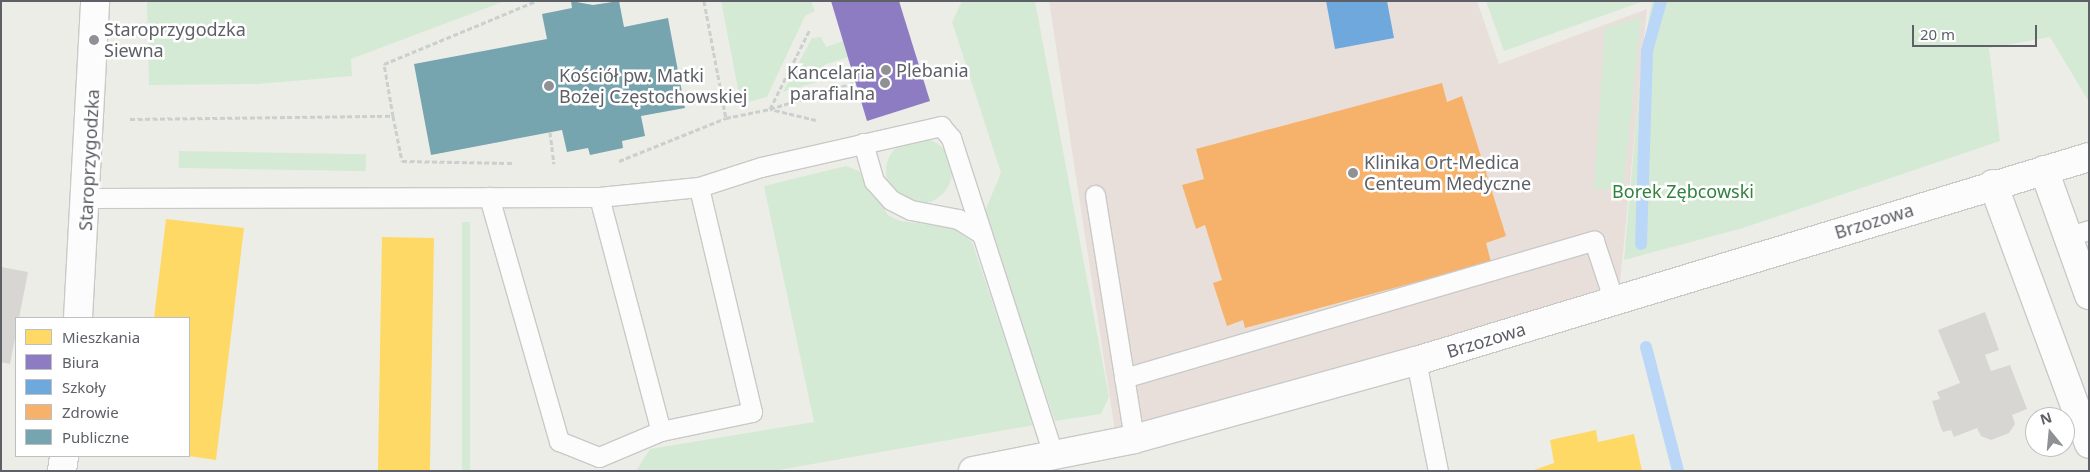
<!DOCTYPE html>
<html>
<head>
<meta charset="utf-8">
<style>
  body { margin:0 }
  #map { position:relative; width:2090px; height:472px; overflow:hidden; background:#edede8; font-family:"Noto Sans",sans-serif }
  div>[style] { position:absolute }
  [style*='--x'] { left:calc(var(--x)*1px); top:calc(var(--y)*1px); width:calc(var(--w)*1px); rotate:calc(var(--a)*1deg) }
  .medical>* { inset:0; background:#e9dfda }
  .green>* { inset:0; background:#d4ead5; transform-origin:0 0 }
  .round { border-radius:50% }
  .homes>* { inset:0; background:#ffd966; transform-origin:0 0 }
  .offices>* { inset:0; background:#8e7cc3 }
  .schools>* { inset:0; background:#6fa8dc }
  .health>* { inset:0; background:#f6b26b }
  .public>* { inset:0; background:#76a5af }
  .stream>* { height:12px; margin:-6px; padding:0 6px; transform-origin:6px; border-radius:6px; background:#bbd7f8 }
  .building>* { inset:0; background:#d7d6d3 }
  .path>* { height:3px; margin-top:-1.5px; transform-origin:0; background:repeating-linear-gradient(90deg,#cbcfcd 0 5px,transparent 0 7.5px) }
  .roads { filter:drop-shadow(1px 0 #c9cac8) drop-shadow(-1px 0 #c9cac8) drop-shadow(0 1px #c9cac8) drop-shadow(0 -1px #c9cac8) }
  .service>* { height:19px; margin:-9.5px; padding:0 9.5px; transform-origin:9.5px; border-radius:9.5px; background:#fcfcfc }
  .minor>* { height:28px; margin:-14px; padding:0 14px; transform-origin:14px; border-radius:14px; background:#fcfcfc }
  .tertiary>* { height:28px; margin:-14px; padding:0 14px; transform-origin:14px; border-radius:14px; background:#fcfcfc }
  .dots>* { width:14px; height:14px; translate:-50% -50%; box-sizing:border-box; border:2px solid #fff; border-radius:50% }
  span { translate:-50% -50%; white-space:nowrap; text-align:center; line-height:1.15; -webkit-text-stroke:5px #fff; paint-order:stroke }
  .poi-label { font-size:18px; color:#5d6066 }
  .left { translate:0 -50%; text-align:left }
  .right { translate:-100% -50%; text-align:right }
  .street-label { font-size:18px; color:#5d6066 }
  .park-label { font-size:18px; color:#30823d }
  .frame { position:absolute; inset:0; border:2px solid #5d6066; pointer-events:none }
  .legend { position:absolute; left:15px; top:317px; width:175px; height:140px; box-sizing:border-box; background:#fff; border:1px solid #bebfc2; margin:0; padding:6px 9px; list-style:none; font-size:15px; color:#5d6066 }
  .legend li { display:flex; align-items:center; gap:10px; height:25px }
  .legend b { width:25px; border:1px solid #bebfc2 }
  .north { position:absolute; left:2025px; top:407px; width:50px; height:50px; box-sizing:border-box; background:#fff; border:1px solid #bebfc2; border-radius:50%; rotate:343deg; font-size:14px; font-weight:700; line-height:20px; text-align:center; color:#5d6066 }
  .north::after { content:''; display:block; margin:auto; width:18px; height:22px; background:#8f9194; clip-path:polygon(50% 0,100% 100%,50% 72%,0 100%) }
  .scale { position:absolute; left:1912px; top:25px; width:125px; height:22px; box-sizing:border-box; border:2px solid #5d6066; border-top:0; padding-left:6px; font-size:15px; line-height:18px; white-space:nowrap; color:#5d6066; -webkit-text-stroke:4px #fff; paint-order:stroke }
</style>
</head>
<body>
<div id="map">
  <div class="medical">
    <div style="clip-path:polygon(1049px 1px,1477px 1px,1499px 64px,1647px 9px,1620px 283px,1116px 438px)"></div>
  </div>
  <div class="green">
    <div style="clip-path:polygon(147px 1px,505px 1px,351px 59px,352px 76px,257px 84px,149px 85px)"></div>
    <div style="clip-path:polygon(721px 1px,811px 1px,815px 11px,805px 16px,767px 97px,741px 104px)"></div>
    <div style="clip-path:polygon(962px 1px,1035px 1px,1109px 397px,1101px 414px,1055px 421px,984px 213px,1001px 173px,952px 22px)"></div>
    <div style="clip-path:polygon(1486px 1px,1644px 1px,1504px 51px)"></div>
    <div style="clip-path:polygon(1652px 1px,2089px 1px,2089px 102px,2050px 37px,1989px 48px,2000px 141px,1743px 228px,1624px 260px,1642px 57px)"></div>
    <div style="clip-path:polygon(1641px 17px,1623px 189px,1594px 189px,1605px 28px)"></div>
    <div style="clip-path:polygon(821px 37px,826px 47px,843px 41px,848px 57px,824px 65px,826px 73px,815px 77px,817px 82px,783px 92px,812px 38px)"></div>
    <div class="round" style="left:886px;top:138px;width:66px;height:66px"></div>
    <div style="left:179px;top:151px;width:187px;height:17px;rotate:1deg"></div>
    <div style="clip-path:polygon(846px 166px,859px 171px,888px 215px,900px 221px,952px 227px,972px 242px,1034px 425px,773px 471px,636px 471px,650px 449px,814px 422px,764px 186px)"></div>
    <div style="left:462px;top:222px;width:8px;height:249px"></div>
  </div>
  <div class="homes">
    <div style="clip-path:polygon(166px 219px,244px 228px,216px 460px,189px 456px,189px 318px,154px 318px)"></div>
    <div style="left:382px;top:237px;width:52px;height:233px;rotate:1deg"></div>
    <div style="clip-path:polygon(1596px 430px,1598px 442px,1634px 434px,1642px 471px,1531px 471px,1554px 463px,1550px 440px)"></div>
  </div>
  <div class="offices">
    <div style="clip-path:polygon(831px 1px,899px 1px,930px 101px,867px 121px)"></div>
  </div>
  <div class="schools">
    <div style="clip-path:polygon(1326px 1px,1387px 1px,1394px 38px,1335px 49px)"></div>
  </div>
  <div class="health">
    <div style="clip-path:polygon(1442px 83px,1447px 102px,1462px 96px,1506px 236px,1486px 243px,1491px 262px,1245px 328px,1243px 320px,1227px 326px,1213px 283px,1222px 280px,1205px 225px,1196px 229px,1182px 185px,1204px 179px,1196px 149px)"></div>
  </div>
  <div class="public">
    <div style="clip-path:polygon(571px 1px,593px 5px,619px 1px,624px 27px,668px 18px,685px 108px,641px 116px,645px 136px,622px 141px,623px 148px,590px 155px,588px 148px,567px 152px,562px 130px,431px 155px,414px 64px,547px 39px,542px 14px,572px 8px)"></div>
  </div>
  <div class="stream">
    <div style="--x:1641;--y:244;--w:193;--a:-88.2"></div>
    <div style="--x:1647;--y:51;--w:52;--a:-74.4"></div>
    <div style="--x:1646;--y:347;--w:128;--a:75.5"></div>
  </div>
  <div class="building">
    <div style="clip-path:polygon(1px 267px,28px 272px,10px 364px,1px 362px)"></div>
    <div style="clip-path:polygon(1985px 312px,1999px 350px,1985px 355px,1991px 371px,2010px 365px,2027px 409px,2012px 415px,2015px 424px,2009px 433px,1991px 440px,1981px 436px,1977px 428px,1954px 437px,1951px 430px,1943px 432px,1941px 428px,1932px 401px,1940px 399px,1937px 392px,1960px 383px,1938px 330px)"></div>
  </div>
  <div class="path">
    <div style="--x:704;--y:1;--w:119;--a:79.4"></div>
    <div style="--x:726;--y:118;--w:45;--a:-11.6"></div>
    <div style="--x:770;--y:109;--w:89;--a:-63.4"></div>
    <div style="--x:393;--y:116;--w:46;--a:78.7"></div>
    <div style="--x:402;--y:161;--w:110;--a:1"></div>
    <div style="--x:130;--y:119;--w:263;--a:-0.7"></div>
    <div style="--x:393;--y:116;--w:53;--a:-99.8"></div>
    <div style="--x:384;--y:64;--w:165;--a:-22.5"></div>
    <div style="--x:816;--y:120;--w:47;--a:-166.6"></div>
    <div style="--x:770;--y:109;--w:90;--a:-17.4"></div>
    <div style="--x:550;--y:132;--w:32;--a:83"></div>
    <div style="--x:619;--y:161;--w:115;--a:-21.9"></div>
  </div>
  <div class="roads">
    <div class="service">
      <div style="--x:863;--y:143;--w:40;--a:74"></div>
      <div style="--x:874;--y:181;--w:25;--a:48"></div>
      <div style="--x:891;--y:200;--w:22;--a:27"></div>
      <div style="--x:911;--y:210;--w:48;--a:10.8"></div>
      <div style="--x:958;--y:219;--w:28;--a:32"></div>
      <div style="--x:1095;--y:195;--w:247;--a:80.9"></div>
      <div style="--x:489;--y:197;--w:254;--a:74"></div>
      <div style="--x:559;--y:441;--w:43;--a:21.8"></div>
      <div style="--x:599;--y:457;--w:67;--a:-22.8"></div>
      <div style="--x:661;--y:431;--w:93;--a:-11.8"></div>
      <div style="--x:752;--y:412;--w:231;--a:-103.3"></div>
      <div style="--x:599;--y:197;--w:242;--a:75.2"></div>
      <div style="--x:87;--y:198;--w:512;--a:-0.11"></div>
      <div style="--x:599;--y:197;--w:100;--a:-5.7"></div>
      <div style="--x:699;--y:187;--w:65;--a:-17.9"></div>
      <div style="--x:761;--y:167;--w:185;--a:-12.8"></div>
      <div style="--x:941;--y:126;--w:16;--a:50"></div>
      <div style="--x:951;--y:138;--w:334;--a:72.1"></div>
      <div style="--x:2066;--y:237;--w:24;--a:-17"></div>
      <div style="--x:1416;--y:361;--w:112;--a:78.7"></div>
      <div style="--x:1124;--y:378;--w:490;--a:-16.3"></div>
      <div style="--x:1594;--y:241;--w:63;--a:71.6"></div>
    </div>
    <div class="minor">
      <div style="--x:2044;--y:170;--w:133;--a:70.2"></div>
      <div style="--x:1993;--y:184;--w:277;--a:69.7"></div>
    </div>
    <div class="tertiary">
      <div style="--x:78;--y:318;--w:317;--a:-86.9"></div>
      <div style="--x:62;--y:471;--w:15;--a:-82"></div>
      <div style="--x:973;--y:471;--w:164;--a:-11.2"></div>
      <div style="--x:1134;--y:439;--w:293;--a:-15.5"></div>
      <div style="--x:1416;--y:361;--w:703;--a:-16.86"></div>
    </div>
  </div>
  <div class="dots">
    <div style="left:94px;top:40px;background:#8f9194"></div>
    <div style="left:886px;top:70px;background:#8f9194"></div>
    <div style="left:885px;top:83px;background:#8f9194"></div>
    <div style="left:549px;top:86px;background:#8f9194"></div>
    <div style="left:1353px;top:173px;background:#8f9194"></div>
  </div>
  <div class="poi-label">
    <span class="left" style="left:104px;top:40px">Staroprzygodzka<br>Siewna</span>
    <span class="left" style="left:896px;top:70px">Plebania</span>
    <span class="right" style="left:875px;top:83px">Kancelaria<br>parafialna</span>
    <span class="left" style="left:559px;top:86px">Kościół pw. Matki<br>Bożej Częstochowskiej</span>
    <span class="left" style="left:1364px;top:173px">Klinika Ort-Medica<br>Centeum Medyczne</span>
  </div>
  <div class="street-label">
    <span style="left:89px;top:160px;rotate:-87deg">Staroprzygodzka</span>
    <span style="left:1874px;top:221px;rotate:-17deg">Brzozowa</span>
    <span style="left:1486px;top:340px;rotate:-17deg">Brzozowa</span>
  </div>
  <div class="park-label">
    <span style="left:1683px;top:191px">Borek Zębcowski</span>
  </div>
  <div class="frame"></div>
  <ul class="legend">
  <li><b style="height:14px;background:#ffd966"></b>Mieszkania</li>
  <li><b style="height:14px;background:#8e7cc3"></b>Biura</li>
  <li><b style="height:14px;background:#6fa8dc"></b>Szkoły</li>
  <li><b style="height:14px;background:#f6b26b"></b>Zdrowie</li>
  <li><b style="height:14px;background:#76a5af"></b>Publiczne</li>
  </ul>
  <div class="north">N</div>
  <div class="scale">20 m</div>
</div>
</body>
</html>
